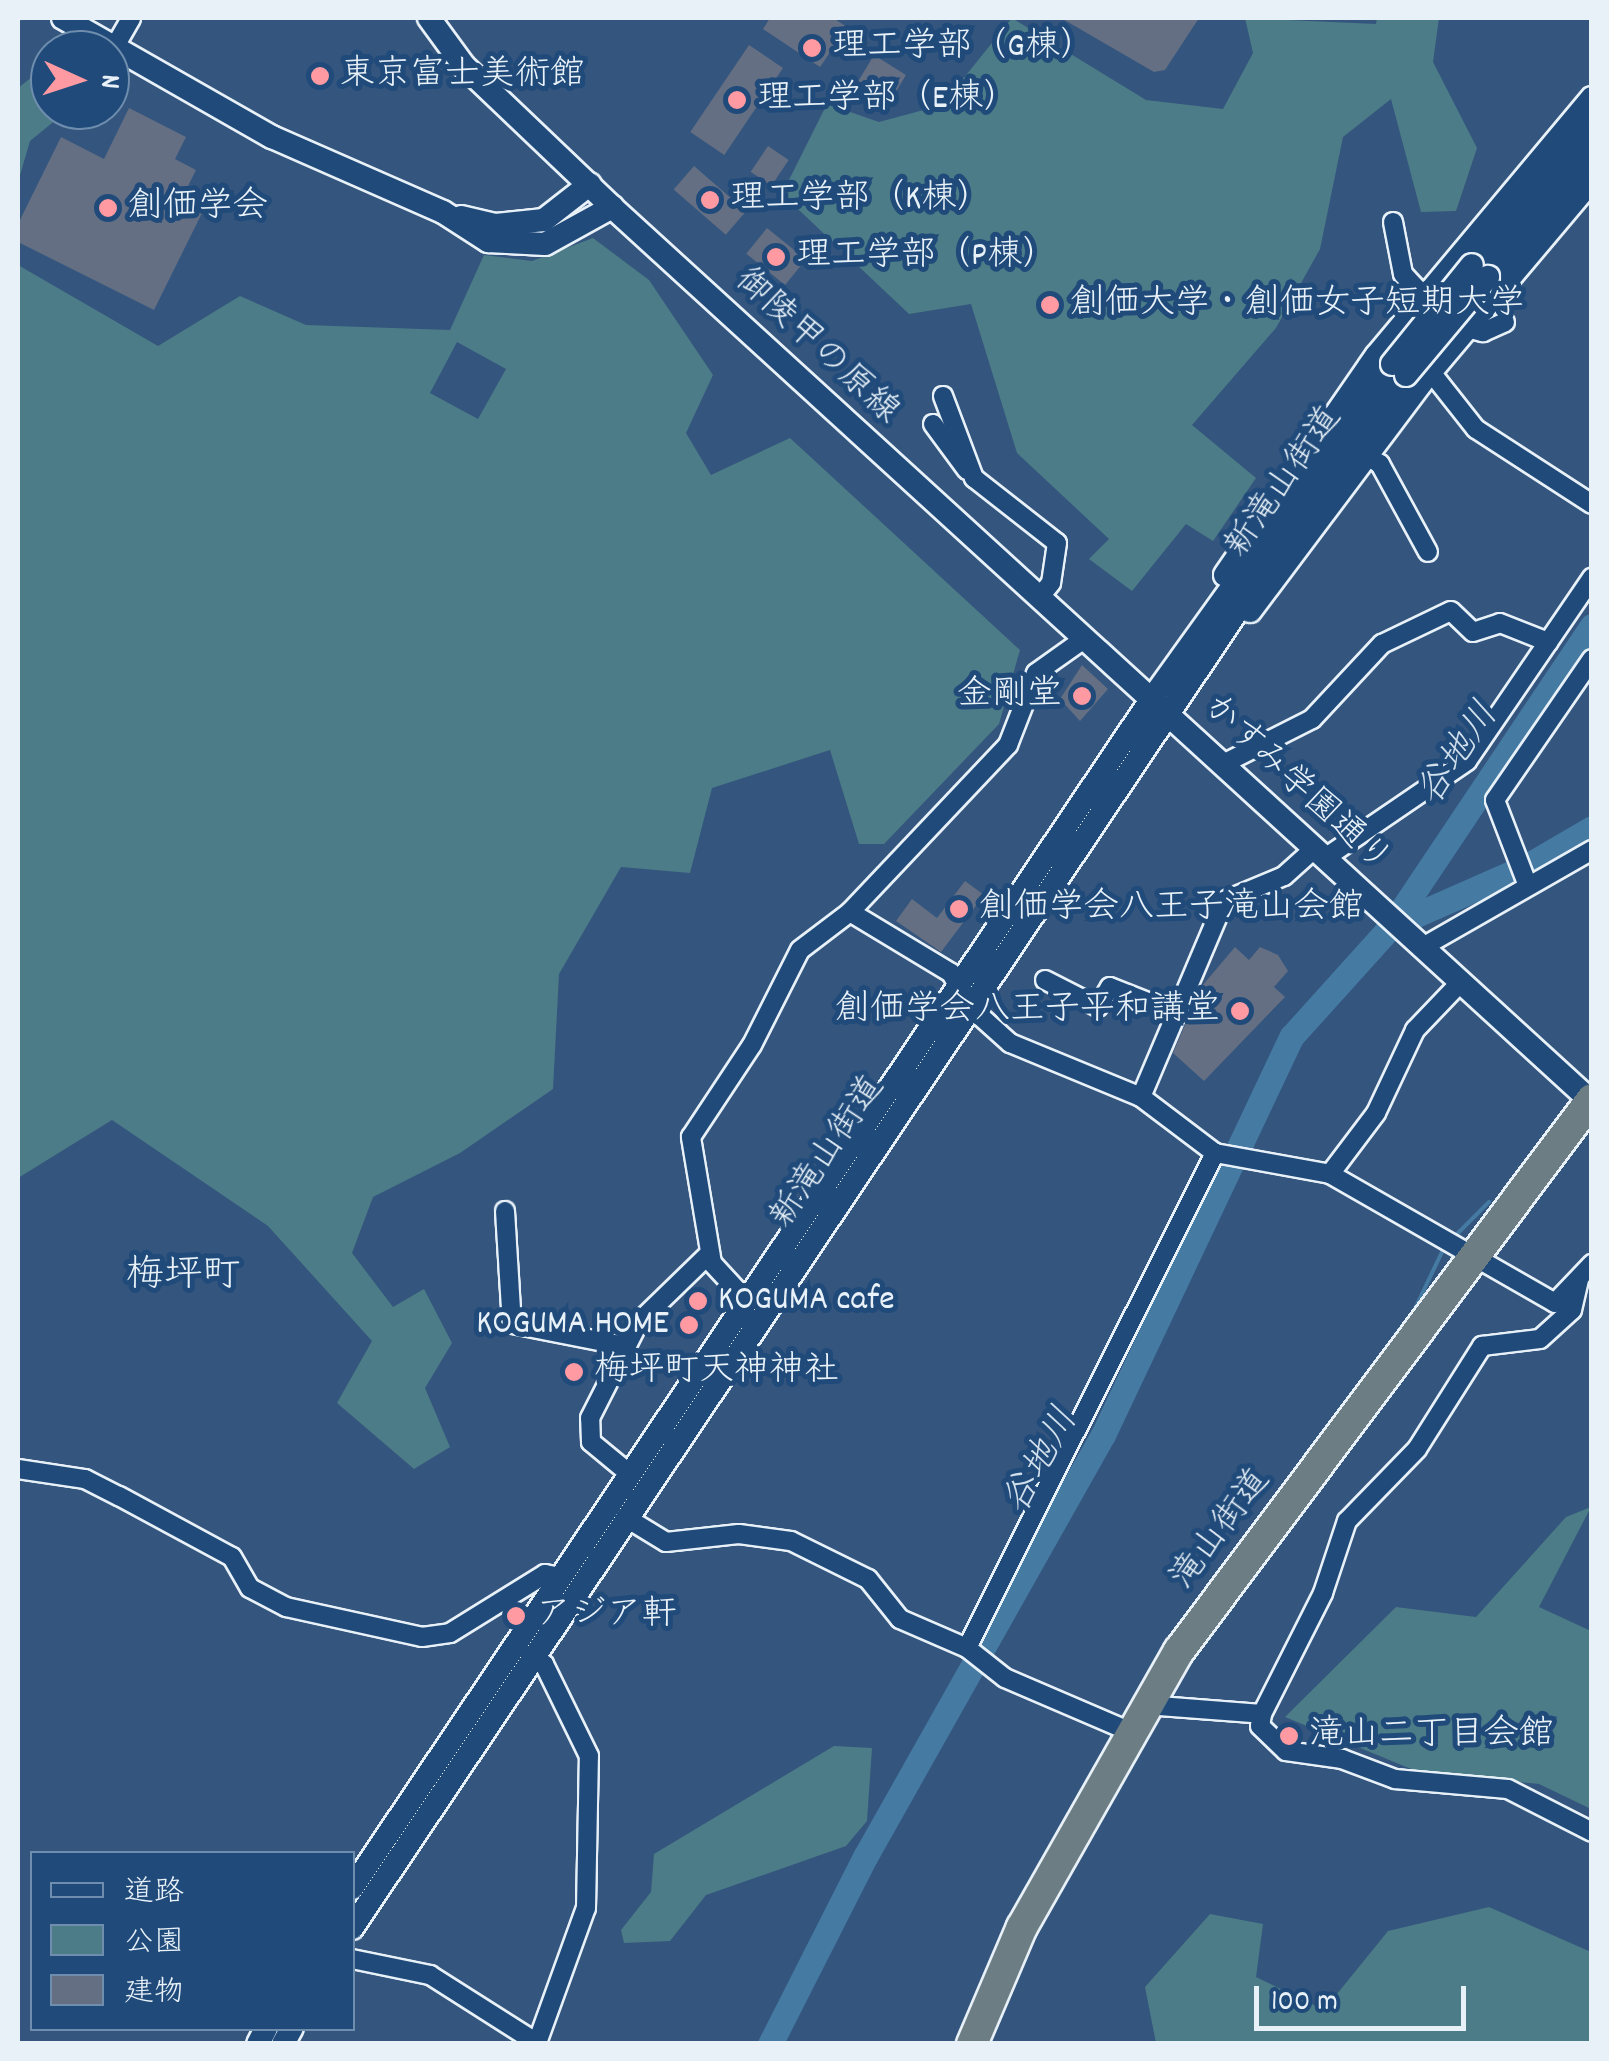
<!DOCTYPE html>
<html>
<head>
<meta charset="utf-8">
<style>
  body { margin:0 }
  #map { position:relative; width:1609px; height:2061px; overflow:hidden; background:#34557d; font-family:Dekko,"Klee One",sans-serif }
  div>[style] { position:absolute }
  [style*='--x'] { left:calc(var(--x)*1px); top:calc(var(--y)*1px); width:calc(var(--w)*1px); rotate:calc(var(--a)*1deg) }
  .green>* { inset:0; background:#4c7c87 }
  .stream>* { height:4px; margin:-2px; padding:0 2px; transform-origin:2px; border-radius:2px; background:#457aa3 }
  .river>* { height:25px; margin:-12.5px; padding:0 12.5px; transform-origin:12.5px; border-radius:12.5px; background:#457aa3 }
  .building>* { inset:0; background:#646f84; transform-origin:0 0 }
  .roads { filter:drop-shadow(2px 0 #e8f1f8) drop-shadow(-2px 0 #e8f1f8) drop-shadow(0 2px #e8f1f8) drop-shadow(0 -2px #e8f1f8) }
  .street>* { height:18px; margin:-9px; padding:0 9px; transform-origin:9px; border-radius:9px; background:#1f4a7a }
  .secondary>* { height:22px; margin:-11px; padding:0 11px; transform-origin:11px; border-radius:11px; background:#1f4a7a }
  .highway>* { height:30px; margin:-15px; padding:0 15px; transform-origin:15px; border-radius:15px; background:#6c7e84 }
  .bridges { filter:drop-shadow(2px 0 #e8f1f8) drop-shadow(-2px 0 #e8f1f8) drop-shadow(0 2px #e8f1f8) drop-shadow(0 -2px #e8f1f8) }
  .secondary-bridge>* { height:22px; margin:-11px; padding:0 11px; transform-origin:11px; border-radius:11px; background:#1f4a7a }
  .dots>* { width:28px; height:28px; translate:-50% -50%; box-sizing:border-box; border:5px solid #1f4a7a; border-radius:50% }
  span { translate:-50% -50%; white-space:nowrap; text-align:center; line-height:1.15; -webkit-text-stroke:10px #1f4a7a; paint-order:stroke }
  .poi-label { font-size:35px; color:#e8f1f8 }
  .left { translate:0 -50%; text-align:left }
  .right { translate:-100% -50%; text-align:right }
  .street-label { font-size:35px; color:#e8f1f8 }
  .water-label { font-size:38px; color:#d0dfeb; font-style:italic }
  .neighbourhood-label { font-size:38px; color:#e8f1f8 }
  .frame { position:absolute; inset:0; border:20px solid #e8f1f8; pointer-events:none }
  .legend { position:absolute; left:30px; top:1851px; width:325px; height:180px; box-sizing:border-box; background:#1f4a7a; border:2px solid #6f8dac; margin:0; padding:12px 18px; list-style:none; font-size:30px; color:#e8f1f8 }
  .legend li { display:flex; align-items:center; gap:20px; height:50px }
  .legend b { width:50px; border:2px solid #6f8dac }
  .north { position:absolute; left:30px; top:30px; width:100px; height:100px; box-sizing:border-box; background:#1f4a7a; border:2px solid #6f8dac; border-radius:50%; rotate:93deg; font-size:28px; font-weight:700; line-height:40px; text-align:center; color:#e8f1f8 }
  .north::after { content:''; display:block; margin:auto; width:35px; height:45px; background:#ff9aa2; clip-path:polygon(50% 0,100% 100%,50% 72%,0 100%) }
  .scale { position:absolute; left:1254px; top:1986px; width:212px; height:45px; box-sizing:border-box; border:5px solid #e8f1f8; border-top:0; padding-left:12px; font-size:30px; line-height:35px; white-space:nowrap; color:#e8f1f8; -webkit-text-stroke:8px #1f4a7a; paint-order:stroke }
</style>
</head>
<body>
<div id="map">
  <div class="green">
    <div style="clip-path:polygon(1012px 18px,1146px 100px,1223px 109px,1253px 53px,1245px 18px,1376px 24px,1377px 18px,1439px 18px,1433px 62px,1477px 148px,1456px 211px,1421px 212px,1391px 99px,1343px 137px,1320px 249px,1276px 328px,1192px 425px,1256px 478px,1213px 541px,1186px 524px,1132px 591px,1089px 559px,1109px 539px,1017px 453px,971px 304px,909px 314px,782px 194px,827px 104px,879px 122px,942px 105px)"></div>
    <div style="clip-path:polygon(50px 63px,50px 110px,68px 110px,30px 141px,18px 182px,18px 88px)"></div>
    <div style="clip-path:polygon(evenodd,593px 238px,649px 280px,713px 375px,686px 433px,711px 475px,790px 438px,1020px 650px,999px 724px,884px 844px,859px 844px,830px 750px,712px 788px,690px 873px,621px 867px,559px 974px,553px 1089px,460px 1153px,373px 1197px,352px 1253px,393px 1307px,424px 1289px,452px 1343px,425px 1388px,450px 1447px,414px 1469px,337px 1403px,372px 1341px,268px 1226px,112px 1120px,18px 1178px,18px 265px,158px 346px,240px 296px,306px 325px,450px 330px,484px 255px,532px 261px,593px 238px,457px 342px,506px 369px,478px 419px,430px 393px,457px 342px)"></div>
    <div style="clip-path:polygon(1591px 1507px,1539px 1607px,1591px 1631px,1591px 1809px,1539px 1784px,1416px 1771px,1285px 1717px,1396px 1607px,1476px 1617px,1566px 1517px)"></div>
    <div style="clip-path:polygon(834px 1746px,872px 1748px,867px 1821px,846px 1846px,706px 1895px,670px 1941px,624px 1943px,621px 1930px,651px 1892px,654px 1854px)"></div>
    <div style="clip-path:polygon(1489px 1907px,1591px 1952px,1591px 2043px,1156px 2043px,1145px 1987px,1210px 1914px,1263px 1924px,1256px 1977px,1324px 2010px,1388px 1931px)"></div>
  </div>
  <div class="stream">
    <div style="--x:18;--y:20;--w:4;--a:-34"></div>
    <div style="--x:1453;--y:1238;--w:51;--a:-45"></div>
    <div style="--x:1411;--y:1317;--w:74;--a:-64.5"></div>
  </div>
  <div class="river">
    <div style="--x:1532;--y:863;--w:69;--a:-30.3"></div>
    <div style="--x:1391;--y:926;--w:129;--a:-23.8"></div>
    <div style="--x:770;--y:2044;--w:210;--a:-63.1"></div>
    <div style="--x:865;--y:1857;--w:484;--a:-60.6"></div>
    <div style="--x:1103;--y:1435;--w:441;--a:-64.7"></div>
    <div style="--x:1292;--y:1036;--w:148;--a:-48"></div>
    <div style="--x:1391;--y:926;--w:361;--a:-56.2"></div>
  </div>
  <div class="building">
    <div style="clip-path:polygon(770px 18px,833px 18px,847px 27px,820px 67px,763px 29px)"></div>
    <div style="clip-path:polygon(1061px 18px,1199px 18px,1165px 70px,1154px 72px)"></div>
    <div style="left:749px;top:45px;width:41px;height:105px;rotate:34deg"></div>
    <div style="clip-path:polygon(874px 55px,906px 75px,889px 103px,853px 90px)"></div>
    <div style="clip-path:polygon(129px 108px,186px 137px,175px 159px,196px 170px,180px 202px,202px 213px,154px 310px,18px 242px,18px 224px,61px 137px,104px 159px)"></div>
    <div style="left:768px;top:146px;width:25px;height:31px;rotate:34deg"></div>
    <div style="left:694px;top:166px;width:69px;height:31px;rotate:41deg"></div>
    <div style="left:767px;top:228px;width:50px;height:33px;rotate:39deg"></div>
    <div style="clip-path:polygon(1082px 665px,1108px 689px,1080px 721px,1060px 699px)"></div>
    <div style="clip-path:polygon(965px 881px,984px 895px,941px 952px,896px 921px,912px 899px,937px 918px)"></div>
    <div style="clip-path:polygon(1235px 947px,1249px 960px,1260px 947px,1278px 955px,1288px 971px,1274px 987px,1285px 997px,1204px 1081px,1173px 1053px,1185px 1025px,1217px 1000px,1202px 986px)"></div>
  </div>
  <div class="roads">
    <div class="street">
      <div style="--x:114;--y:48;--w:34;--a:-60"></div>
      <div style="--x:1393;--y:222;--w:53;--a:79.1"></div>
      <div style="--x:1403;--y:274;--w:41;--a:47"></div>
      <div style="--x:1460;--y:326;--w:24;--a:15"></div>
      <div style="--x:1483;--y:332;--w:24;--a:-24"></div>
      <div style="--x:1423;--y:362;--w:85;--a:51.7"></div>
      <div style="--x:1476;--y:429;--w:138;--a:32.9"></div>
      <div style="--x:943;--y:396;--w:88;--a:69.3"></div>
      <div style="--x:974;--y:478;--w:105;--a:38.1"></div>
      <div style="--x:1057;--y:543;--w:40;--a:98.5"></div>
      <div style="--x:1051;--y:583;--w:19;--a:129"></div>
      <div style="--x:933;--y:424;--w:57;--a:53.5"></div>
      <div style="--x:1366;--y:455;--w:17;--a:33"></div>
      <div style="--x:1380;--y:464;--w:100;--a:61.4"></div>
      <div style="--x:1221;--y:765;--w:102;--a:-26.8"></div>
      <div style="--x:1312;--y:719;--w:103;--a:-47"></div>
      <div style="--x:1382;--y:644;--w:76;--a:-25.6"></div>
      <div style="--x:1451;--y:611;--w:30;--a:44"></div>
      <div style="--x:1473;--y:632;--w:28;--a:-18"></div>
      <div style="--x:1500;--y:623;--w:52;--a:21.6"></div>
      <div style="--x:1325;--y:858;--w:172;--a:-34.3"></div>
      <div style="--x:1467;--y:761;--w:222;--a:-55.7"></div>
      <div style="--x:1528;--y:886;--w:92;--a:-111"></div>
      <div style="--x:1495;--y:800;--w:171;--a:-55.5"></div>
      <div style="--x:850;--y:912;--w:118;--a:31.1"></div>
      <div style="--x:951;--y:973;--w:39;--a:61"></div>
      <div style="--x:970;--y:1007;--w:54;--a:42"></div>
      <div style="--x:1010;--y:1043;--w:142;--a:22.4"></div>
      <div style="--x:1141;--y:1097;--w:93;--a:37.1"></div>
      <div style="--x:1215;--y:1153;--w:117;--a:10.3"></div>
      <div style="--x:1330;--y:1174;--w:259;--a:29.8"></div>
      <div style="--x:1555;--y:1303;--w:54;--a:-46.5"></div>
      <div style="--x:1421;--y:948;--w:197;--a:-29.8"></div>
      <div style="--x:1045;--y:980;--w:59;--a:27"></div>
      <div style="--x:1098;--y:1007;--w:23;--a:-59"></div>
      <div style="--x:1110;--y:987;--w:68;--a:21.6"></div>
      <div style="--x:1141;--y:1097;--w:213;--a:-67"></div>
      <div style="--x:1224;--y:901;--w:65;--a:-22.6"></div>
      <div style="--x:1284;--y:876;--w:40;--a:-42"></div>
      <div style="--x:1330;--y:1174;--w:76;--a:-53"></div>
      <div style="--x:1376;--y:1113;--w:92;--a:-64.8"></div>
      <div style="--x:1415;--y:1030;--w:64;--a:-46.3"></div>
      <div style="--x:505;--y:1211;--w:113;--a:86.5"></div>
      <div style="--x:512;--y:1324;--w:114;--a:11.1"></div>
      <div style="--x:748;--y:1302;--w:53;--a:-132.7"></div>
      <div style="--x:712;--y:1263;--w:128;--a:-99.5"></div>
      <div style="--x:691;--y:1137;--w:110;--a:-56.5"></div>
      <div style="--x:752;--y:1045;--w:106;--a:-63.2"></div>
      <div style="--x:800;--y:950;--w:63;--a:-37.2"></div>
      <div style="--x:850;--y:912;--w:230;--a:-46.6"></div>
      <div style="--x:1008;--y:745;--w:77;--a:-68.7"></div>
      <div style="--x:1036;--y:673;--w:59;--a:-35.3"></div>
      <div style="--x:18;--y:1469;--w:68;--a:8.5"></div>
      <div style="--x:85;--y:1479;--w:38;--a:27"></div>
      <div style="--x:119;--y:1496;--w:128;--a:28.4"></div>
      <div style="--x:232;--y:1557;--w:36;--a:60"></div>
      <div style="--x:250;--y:1588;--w:41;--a:27.8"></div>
      <div style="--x:286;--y:1607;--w:139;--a:12.4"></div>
      <div style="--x:422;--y:1637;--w:28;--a:-8"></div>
      <div style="--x:450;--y:1633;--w:112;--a:-31.8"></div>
      <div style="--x:545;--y:1574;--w:16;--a:11"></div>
      <div style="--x:631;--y:1475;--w:52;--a:-140.5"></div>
      <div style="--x:591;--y:1442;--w:24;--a:-92"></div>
      <div style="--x:590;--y:1418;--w:108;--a:-63"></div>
      <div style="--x:639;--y:1322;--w:99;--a:-44.2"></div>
      <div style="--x:625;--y:1517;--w:48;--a:31.4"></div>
      <div style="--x:666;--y:1542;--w:73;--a:-6.3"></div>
      <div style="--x:739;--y:1534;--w:52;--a:7.7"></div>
      <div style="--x:791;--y:1541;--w:86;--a:26.3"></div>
      <div style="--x:868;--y:1579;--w:51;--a:51.3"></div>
      <div style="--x:900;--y:1619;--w:73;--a:23.4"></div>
      <div style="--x:967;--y:1648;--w:48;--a:38.3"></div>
      <div style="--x:1005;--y:1678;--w:137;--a:23.2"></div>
      <div style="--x:967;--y:1648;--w:554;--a:-63.39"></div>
      <div style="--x:1146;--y:1705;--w:116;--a:4.4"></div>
      <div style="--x:1262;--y:1714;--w:12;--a:99"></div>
      <div style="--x:1260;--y:1726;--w:36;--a:44"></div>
      <div style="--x:1286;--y:1751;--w:57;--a:8.1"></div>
      <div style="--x:1342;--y:1759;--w:57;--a:20.7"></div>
      <div style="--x:1395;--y:1779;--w:113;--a:5.1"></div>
      <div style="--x:1508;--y:1789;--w:94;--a:27.1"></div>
      <div style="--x:1262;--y:1714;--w:136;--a:-63.2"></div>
      <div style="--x:1323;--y:1593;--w:76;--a:-71.6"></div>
      <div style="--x:1347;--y:1521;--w:100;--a:-45.8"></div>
      <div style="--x:1417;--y:1449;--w:122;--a:-57.7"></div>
      <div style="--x:1482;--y:1346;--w:58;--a:-6.9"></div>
      <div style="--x:1540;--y:1339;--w:43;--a:-42.2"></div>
      <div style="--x:1572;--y:1310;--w:31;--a:-77"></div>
      <div style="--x:352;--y:1959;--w:80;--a:11.6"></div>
      <div style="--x:430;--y:1975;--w:127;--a:32.4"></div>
      <div style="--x:537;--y:2043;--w:144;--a:-70.1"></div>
      <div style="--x:586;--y:1908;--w:152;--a:-88.9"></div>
      <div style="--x:589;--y:1756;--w:102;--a:-116.1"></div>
      <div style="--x:544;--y:1664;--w:16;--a:-150"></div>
    </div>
    <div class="secondary">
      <div style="--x:63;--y:18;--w:241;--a:29.7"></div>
      <div style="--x:272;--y:137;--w:187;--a:23.7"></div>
      <div style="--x:443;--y:212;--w:54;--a:32.8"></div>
      <div style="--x:488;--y:241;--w:57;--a:3"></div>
      <div style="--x:545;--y:244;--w:77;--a:-28.9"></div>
      <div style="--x:429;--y:18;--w:59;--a:53.9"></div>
      <div style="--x:464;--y:66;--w:204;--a:43.6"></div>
      <div style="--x:612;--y:207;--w:1324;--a:42.4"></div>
      <div style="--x:461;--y:217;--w:36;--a:13"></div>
      <div style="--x:496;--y:225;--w:48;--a:-5.9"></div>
      <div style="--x:544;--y:220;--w:58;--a:-38"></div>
      <div style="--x:1472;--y:265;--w:186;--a:-49.8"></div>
      <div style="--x:1488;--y:277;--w:162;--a:-50"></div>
      <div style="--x:1225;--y:575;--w:267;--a:-55.4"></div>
      <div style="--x:1377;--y:355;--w:335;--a:-50.1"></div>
      <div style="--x:1250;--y:611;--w:285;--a:-53.1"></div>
      <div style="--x:1421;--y:383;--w:265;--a:-49.9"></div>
      <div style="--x:352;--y:1888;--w:1432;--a:-56.08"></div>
      <div style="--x:1151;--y:700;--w:413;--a:-54.3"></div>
      <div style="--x:352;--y:1928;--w:1654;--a:-56.09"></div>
      <div style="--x:1275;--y:555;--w:223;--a:-54"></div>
      <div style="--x:258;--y:2044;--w:18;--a:-63"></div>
      <div style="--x:283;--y:2044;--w:18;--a:-61"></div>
    </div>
    <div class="highway">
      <div style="--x:972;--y:2044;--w:127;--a:-66.9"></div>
      <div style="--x:1022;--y:1927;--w:318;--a:-60.4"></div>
      <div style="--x:1179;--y:1651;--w:689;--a:-53.2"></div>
    </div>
  </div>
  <div class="bridges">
    <div class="secondary-bridge">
      <div style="--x:1392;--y:364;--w:127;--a:-51.1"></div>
      <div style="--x:1406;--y:375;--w:128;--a:-50.1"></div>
    </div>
  </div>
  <div class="dots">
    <div style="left:812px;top:48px;background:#ff9aa2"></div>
    <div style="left:320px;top:76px;background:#ff9aa2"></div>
    <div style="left:737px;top:100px;background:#ff9aa2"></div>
    <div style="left:710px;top:200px;background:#ff9aa2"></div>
    <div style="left:108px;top:208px;background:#ff9aa2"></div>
    <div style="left:776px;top:257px;background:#ff9aa2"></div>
    <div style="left:1050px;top:305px;background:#ff9aa2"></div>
    <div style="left:1082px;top:696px;background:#ff9aa2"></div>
    <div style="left:959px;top:909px;background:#ff9aa2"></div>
    <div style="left:1240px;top:1011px;background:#ff9aa2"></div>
    <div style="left:698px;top:1301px;background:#ff9aa2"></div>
    <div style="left:689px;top:1325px;background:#ff9aa2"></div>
    <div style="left:574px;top:1372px;background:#ff9aa2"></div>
    <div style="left:516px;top:1616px;background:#ff9aa2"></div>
    <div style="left:1289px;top:1736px;background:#ff9aa2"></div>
  </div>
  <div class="poi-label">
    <span class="left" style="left:832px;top:48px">理工学部（G棟）</span>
    <span class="left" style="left:340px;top:76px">東京富士美術館</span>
    <span class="left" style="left:757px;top:100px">理工学部（E棟）</span>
    <span class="left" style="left:730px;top:200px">理工学部（K棟）</span>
    <span class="left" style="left:128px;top:208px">創価学会</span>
    <span class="left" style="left:796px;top:257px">理工学部（P棟）</span>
    <span class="left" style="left:1070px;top:305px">創価大学・創価女子短期大学</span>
    <span class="right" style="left:1062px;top:696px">金剛堂</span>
    <span class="left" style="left:979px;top:909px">創価学会八王子滝山会館</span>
    <span class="right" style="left:1220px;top:1011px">創価学会八王子平和講堂</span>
    <span class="left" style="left:718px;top:1301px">KOGUMA cafe</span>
    <span class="right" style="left:669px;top:1325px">KOGUMA HOME</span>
    <span class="left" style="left:594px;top:1372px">梅坪町天神神社</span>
    <span class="left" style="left:536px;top:1616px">アジア軒</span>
    <span class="left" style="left:1309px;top:1736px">滝山二丁目会館</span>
  </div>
  <div class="street-label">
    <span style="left:816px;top:347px;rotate:43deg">御陵甲の原線</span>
    <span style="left:1285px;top:483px;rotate:-55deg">新滝山街道</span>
    <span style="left:1296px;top:785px;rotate:43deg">かすみ学園通り</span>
    <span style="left:829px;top:1153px;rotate:-56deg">新滝山街道</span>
    <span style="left:1222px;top:1530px;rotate:-53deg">滝山街道</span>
  </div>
  <div class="water-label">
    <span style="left:1460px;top:755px;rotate:-56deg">谷地川</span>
    <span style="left:1043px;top:1462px;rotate:-61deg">谷地川</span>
  </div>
  <div class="neighbourhood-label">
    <span style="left:183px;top:1278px">梅坪町</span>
  </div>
  <div class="frame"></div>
  <ul class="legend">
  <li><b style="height:12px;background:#1f4a7a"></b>道路</li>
  <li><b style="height:28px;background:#4c7c87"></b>公園</li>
  <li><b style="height:28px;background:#646f84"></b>建物</li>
  </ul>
  <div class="north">N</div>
  <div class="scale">100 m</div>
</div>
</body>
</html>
